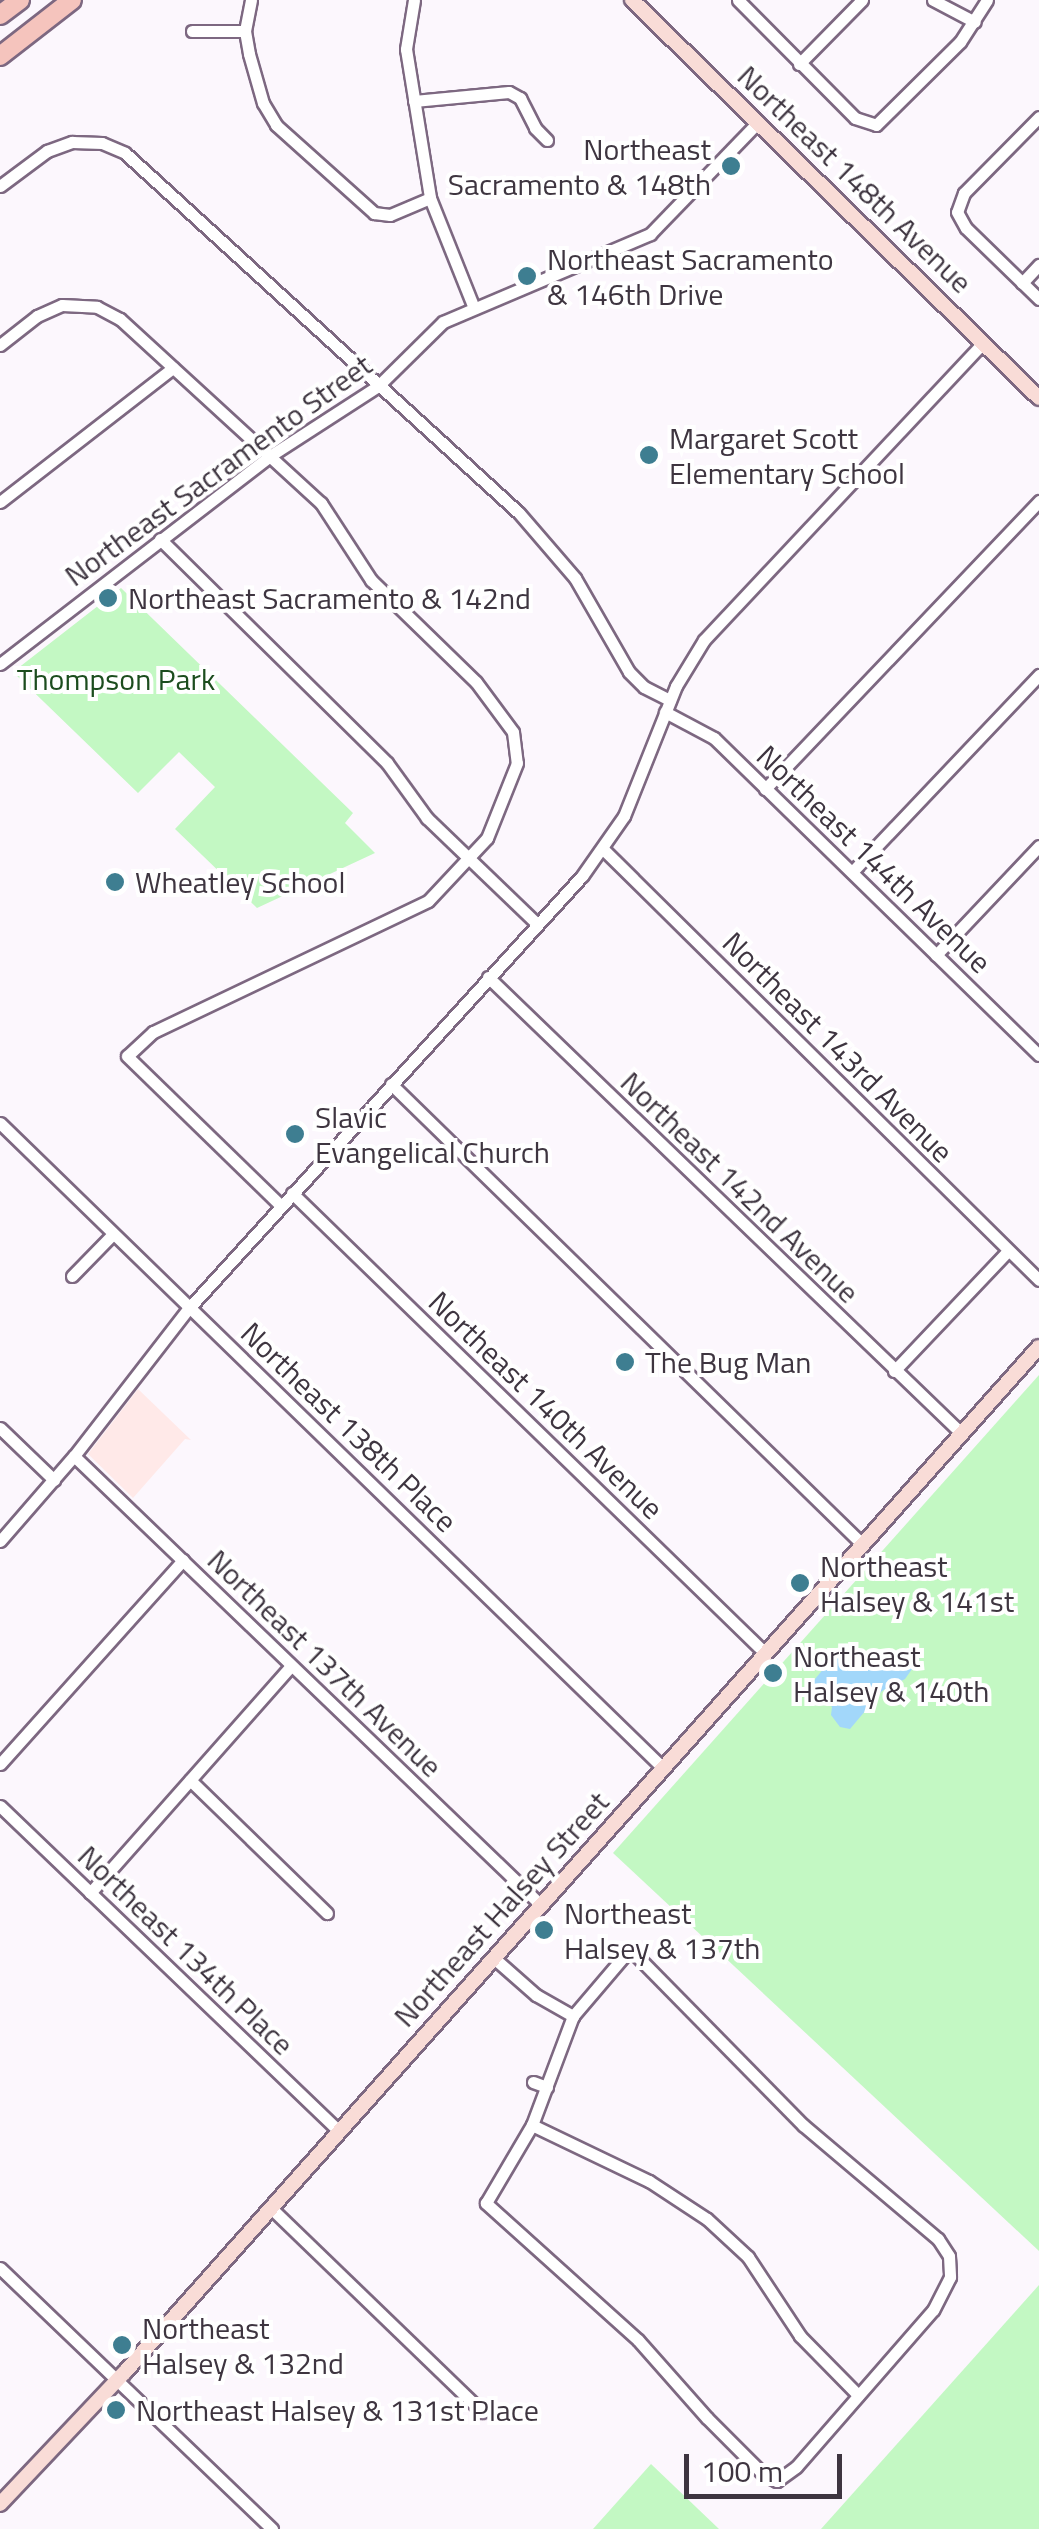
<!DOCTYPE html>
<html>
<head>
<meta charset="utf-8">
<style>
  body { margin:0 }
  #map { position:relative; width:1039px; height:2529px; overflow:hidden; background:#fcf7fd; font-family:"Titillium Web",sans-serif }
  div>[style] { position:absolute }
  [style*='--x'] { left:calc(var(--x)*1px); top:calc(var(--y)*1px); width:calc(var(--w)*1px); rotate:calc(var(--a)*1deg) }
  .industrial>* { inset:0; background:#ffe9e8 }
  .green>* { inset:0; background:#c3f8c3 }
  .water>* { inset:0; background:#a2d7fa }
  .roads { filter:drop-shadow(2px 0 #7d6881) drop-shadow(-2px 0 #7d6881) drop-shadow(0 2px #7d6881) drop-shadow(0 -2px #7d6881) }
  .minor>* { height:11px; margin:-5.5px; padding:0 5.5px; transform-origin:5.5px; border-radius:5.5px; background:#fff }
  .major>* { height:14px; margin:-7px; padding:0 7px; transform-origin:7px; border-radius:7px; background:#f9dcd7 }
  .highway>* { height:18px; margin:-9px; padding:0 9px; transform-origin:9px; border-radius:9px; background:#f5c4bd }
  .dots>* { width:28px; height:28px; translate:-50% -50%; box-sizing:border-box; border:5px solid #fff; border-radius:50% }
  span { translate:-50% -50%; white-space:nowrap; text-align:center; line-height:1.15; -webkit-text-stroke:8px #fff; paint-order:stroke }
  .poi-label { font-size:30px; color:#3e3540 }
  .right { translate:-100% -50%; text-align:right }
  .left { translate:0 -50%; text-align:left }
  .street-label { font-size:30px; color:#3e3540 }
  .park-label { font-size:30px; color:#1c4d1e }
  .scale { position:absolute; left:684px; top:2454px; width:158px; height:45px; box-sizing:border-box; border:5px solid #3e3540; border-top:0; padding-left:12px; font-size:30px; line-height:35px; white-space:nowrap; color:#3e3540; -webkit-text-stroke:8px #fff; paint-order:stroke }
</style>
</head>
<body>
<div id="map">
  <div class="industrial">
    <div style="clip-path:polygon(138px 1389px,191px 1440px,185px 1439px,133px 1498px,88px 1454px)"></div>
  </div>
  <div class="green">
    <div style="clip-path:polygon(121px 588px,353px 813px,345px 823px,375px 853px,257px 908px,175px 829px,215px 787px,179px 752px,138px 793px,13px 672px)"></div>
    <div style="clip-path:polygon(1039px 1375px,1039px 2251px,613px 1853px)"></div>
    <div style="clip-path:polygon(1039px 2285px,1039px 2529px,821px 2529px)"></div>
    <div style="clip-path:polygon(651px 2464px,719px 2529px,593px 2529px)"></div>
  </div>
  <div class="water">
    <div style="clip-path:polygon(842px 1646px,848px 1661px,856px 1666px,892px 1667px,915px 1647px,924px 1652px,905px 1679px,882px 1691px,850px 1729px,840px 1727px,831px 1715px,832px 1707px,811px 1684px)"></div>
  </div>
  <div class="roads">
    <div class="minor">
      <div style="--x:251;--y:0;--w:32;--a:101"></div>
      <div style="--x:245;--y:31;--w:23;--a:80"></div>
      <div style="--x:249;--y:54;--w:51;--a:74.1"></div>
      <div style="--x:263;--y:103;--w:26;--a:59"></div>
      <div style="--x:276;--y:125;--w:132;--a:41.9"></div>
      <div style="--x:374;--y:213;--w:16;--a:7"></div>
      <div style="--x:390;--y:215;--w:43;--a:-23"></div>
      <div style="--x:414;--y:0;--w:50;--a:99.3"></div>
      <div style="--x:406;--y:49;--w:151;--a:80.8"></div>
      <div style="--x:430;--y:198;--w:118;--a:68.2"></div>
      <div style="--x:738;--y:0;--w:166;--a:45.2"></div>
      <div style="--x:855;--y:118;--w:22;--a:18"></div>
      <div style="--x:876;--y:125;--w:118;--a:-44.7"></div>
      <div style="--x:960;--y:42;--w:50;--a:-57.3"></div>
      <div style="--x:933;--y:0;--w:47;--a:27.6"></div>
      <div style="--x:192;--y:31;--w:53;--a:0"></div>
      <div style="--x:799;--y:64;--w:90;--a:-45.5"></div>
      <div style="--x:414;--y:101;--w:95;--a:-5.4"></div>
      <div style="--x:509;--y:92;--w:13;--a:29"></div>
      <div style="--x:520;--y:98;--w:34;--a:63"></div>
      <div style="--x:535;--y:128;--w:17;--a:45"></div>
      <div style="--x:1039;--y:117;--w:107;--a:134.6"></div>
      <div style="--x:964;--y:193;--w:20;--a:110"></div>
      <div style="--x:957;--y:212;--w:18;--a:61"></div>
      <div style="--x:966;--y:228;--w:102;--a:44.2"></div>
      <div style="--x:0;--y:186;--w:59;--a:-36.7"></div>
      <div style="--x:47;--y:151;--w:27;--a:-20"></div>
      <div style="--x:72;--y:142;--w:30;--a:2"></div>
      <div style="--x:102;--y:143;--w:25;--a:23"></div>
      <div style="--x:125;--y:153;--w:534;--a:42.42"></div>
      <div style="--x:519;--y:513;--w:86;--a:49.3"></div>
      <div style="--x:575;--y:578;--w:108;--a:60.1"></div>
      <div style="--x:629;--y:672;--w:21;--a:45"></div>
      <div style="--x:644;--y:687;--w:29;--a:27"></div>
      <div style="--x:1022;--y:283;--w:25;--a:-47"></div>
      <div style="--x:0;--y:345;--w:47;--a:-38.1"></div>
      <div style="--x:37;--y:316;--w:27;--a:-24"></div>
      <div style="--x:62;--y:305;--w:35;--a:3"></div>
      <div style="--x:97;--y:307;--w:26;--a:28"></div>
      <div style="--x:120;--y:319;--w:273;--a:42.5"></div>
      <div style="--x:321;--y:503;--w:92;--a:57"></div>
      <div style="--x:371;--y:580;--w:146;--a:44.2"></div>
      <div style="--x:476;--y:682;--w:62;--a:53.5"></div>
      <div style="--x:513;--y:732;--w:31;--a:83"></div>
      <div style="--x:517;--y:763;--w:81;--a:111.8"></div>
      <div style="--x:487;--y:838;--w:86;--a:133.1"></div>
      <div style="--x:428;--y:901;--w:305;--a:154.5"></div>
      <div style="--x:153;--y:1032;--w:35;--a:137"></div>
      <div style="--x:127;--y:1056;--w:215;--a:44.2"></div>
      <div style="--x:0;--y:502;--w:219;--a:-37.8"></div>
      <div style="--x:160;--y:539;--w:319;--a:44.6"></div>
      <div style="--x:387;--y:763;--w:68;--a:54"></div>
      <div style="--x:427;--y:818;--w:153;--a:43.9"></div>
      <div style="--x:0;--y:664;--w:341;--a:-37.6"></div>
      <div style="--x:270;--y:456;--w:129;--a:-32.9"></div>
      <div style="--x:378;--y:386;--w:91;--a:-44.6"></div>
      <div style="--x:443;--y:322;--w:225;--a:-23"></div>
      <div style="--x:650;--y:234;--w:156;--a:-46"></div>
      <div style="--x:665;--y:712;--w:55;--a:28"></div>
      <div style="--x:714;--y:738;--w:454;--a:44.3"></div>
      <div style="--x:765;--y:789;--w:398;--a:-46.4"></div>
      <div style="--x:603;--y:849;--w:613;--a:44.67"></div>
      <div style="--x:852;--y:872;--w:272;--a:-46.5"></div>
      <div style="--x:936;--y:955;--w:150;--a:-46.6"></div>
      <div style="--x:488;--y:977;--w:656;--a:43.95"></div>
      <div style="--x:391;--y:1084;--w:657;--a:44.32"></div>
      <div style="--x:0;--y:1123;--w:925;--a:44.21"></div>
      <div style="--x:292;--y:1193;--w:660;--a:44.2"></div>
      <div style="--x:72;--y:1276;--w:59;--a:-45.7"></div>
      <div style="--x:894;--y:1371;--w:166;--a:-46.5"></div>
      <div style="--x:0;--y:1428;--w:75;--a:43.9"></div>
      <div style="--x:74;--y:1456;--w:649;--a:43.88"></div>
      <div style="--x:0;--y:1541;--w:113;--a:-49"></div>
      <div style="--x:74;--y:1456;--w:187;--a:-52.2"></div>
      <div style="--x:189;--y:1308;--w:584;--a:-47.71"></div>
      <div style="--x:582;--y:876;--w:73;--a:-55"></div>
      <div style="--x:624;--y:816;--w:140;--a:-68.2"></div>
      <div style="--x:676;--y:686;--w:54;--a:-58.7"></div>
      <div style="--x:704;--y:640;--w:407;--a:-46.8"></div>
      <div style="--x:0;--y:1764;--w:274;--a:-48.1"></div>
      <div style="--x:190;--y:1780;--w:191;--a:44.2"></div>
      <div style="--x:0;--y:1806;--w:468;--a:43.8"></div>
      <div style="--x:90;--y:1893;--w:302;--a:-48.5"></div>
      <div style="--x:630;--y:1949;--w:247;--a:45.5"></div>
      <div style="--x:803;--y:2125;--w:177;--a:40.2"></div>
      <div style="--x:938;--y:2239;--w:20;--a:57"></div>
      <div style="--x:949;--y:2256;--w:21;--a:87"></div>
      <div style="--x:950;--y:2277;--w:37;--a:117"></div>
      <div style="--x:933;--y:2310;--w:208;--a:131.1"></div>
      <div style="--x:796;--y:2467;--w:24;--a:144"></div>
      <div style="--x:777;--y:2481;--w:14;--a:-155"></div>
      <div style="--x:764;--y:2475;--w:81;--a:-135"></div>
      <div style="--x:707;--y:2418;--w:104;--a:-131.5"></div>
      <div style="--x:638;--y:2340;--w:205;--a:-138"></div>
      <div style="--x:486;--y:2203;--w:91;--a:-59.5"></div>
      <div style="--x:532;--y:2125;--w:116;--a:-69.4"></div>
      <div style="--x:573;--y:2016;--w:88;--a:-49.6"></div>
      <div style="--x:495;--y:1959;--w:55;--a:41.3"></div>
      <div style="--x:536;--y:1995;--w:43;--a:29.6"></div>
      <div style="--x:533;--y:2082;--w:15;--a:20"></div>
      <div style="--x:532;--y:2125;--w:130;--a:25.6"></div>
      <div style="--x:649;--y:2181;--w:69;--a:33.2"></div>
      <div style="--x:707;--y:2219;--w:56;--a:42.8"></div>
      <div style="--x:748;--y:2257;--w:95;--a:56.6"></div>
      <div style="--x:800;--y:2336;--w:83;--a:45.5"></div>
      <div style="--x:270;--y:2207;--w:295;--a:44"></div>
      <div style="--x:0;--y:2268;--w:377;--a:43.8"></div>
    </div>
    <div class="major">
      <div style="--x:632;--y:0;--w:569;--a:44.36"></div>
      <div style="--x:0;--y:2504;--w:182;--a:-46.6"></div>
      <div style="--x:125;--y:2372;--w:1373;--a:-48.28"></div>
    </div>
    <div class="highway">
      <div style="--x:0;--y:15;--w:25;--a:-37"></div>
      <div style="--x:0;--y:56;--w:91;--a:-37.9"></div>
    </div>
  </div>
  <div class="dots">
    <div style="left:731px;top:166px;background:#3e7e91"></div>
    <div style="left:527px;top:276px;background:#3e7e91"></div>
    <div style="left:649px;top:455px;background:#3e7e91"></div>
    <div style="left:108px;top:598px;background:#3e7e91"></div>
    <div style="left:115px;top:882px;background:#3e7e91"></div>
    <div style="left:295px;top:1134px;background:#3e7e91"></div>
    <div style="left:625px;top:1362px;background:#3e7e91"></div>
    <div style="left:800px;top:1583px;background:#3e7e91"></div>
    <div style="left:773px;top:1673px;background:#3e7e91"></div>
    <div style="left:544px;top:1930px;background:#3e7e91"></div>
    <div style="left:122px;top:2345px;background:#3e7e91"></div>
    <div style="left:116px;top:2410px;background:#3e7e91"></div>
  </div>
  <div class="poi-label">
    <span class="right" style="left:711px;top:166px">Northeast<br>Sacramento &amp; 148th</span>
    <span class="left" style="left:547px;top:276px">Northeast Sacramento<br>&amp; 146th Drive</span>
    <span class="left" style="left:669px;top:455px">Margaret Scott<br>Elementary School</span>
    <span class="left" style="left:128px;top:598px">Northeast Sacramento &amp; 142nd</span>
    <span class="left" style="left:135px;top:882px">Wheatley School</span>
    <span class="left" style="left:315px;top:1134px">Slavic<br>Evangelical Church</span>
    <span class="left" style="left:645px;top:1362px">The Bug Man</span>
    <span class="left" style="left:820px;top:1583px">Northeast<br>Halsey &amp; 141st</span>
    <span class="left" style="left:793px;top:1673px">Northeast<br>Halsey &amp; 140th</span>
    <span class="left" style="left:564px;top:1930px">Northeast<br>Halsey &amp; 137th</span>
    <span class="left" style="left:142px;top:2345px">Northeast<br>Halsey &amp; 132nd</span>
    <span class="left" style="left:136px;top:2410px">Northeast Halsey &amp; 131st Place</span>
  </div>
  <div class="street-label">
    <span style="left:855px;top:179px;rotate:44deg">Northeast 148th Avenue</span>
    <span style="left:218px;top:470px;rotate:-36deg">Northeast Sacramento Street</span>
    <span style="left:874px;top:859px;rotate:44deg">Northeast 144th Avenue</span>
    <span style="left:838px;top:1047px;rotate:45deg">Northeast 143rd Avenue</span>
    <span style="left:740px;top:1187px;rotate:44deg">Northeast 142nd Avenue</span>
    <span style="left:546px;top:1405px;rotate:44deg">Northeast 140th Avenue</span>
    <span style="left:349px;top:1427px;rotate:44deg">Northeast 138th Place</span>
    <span style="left:325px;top:1663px;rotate:44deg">Northeast 137th Avenue</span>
    <span style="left:501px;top:1909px;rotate:-48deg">Northeast Halsey Street</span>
    <span style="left:186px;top:1950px;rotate:44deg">Northeast 134th Place</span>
  </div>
  <div class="park-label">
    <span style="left:116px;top:679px">Thompson Park</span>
  </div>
  <div class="scale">100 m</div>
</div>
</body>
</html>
